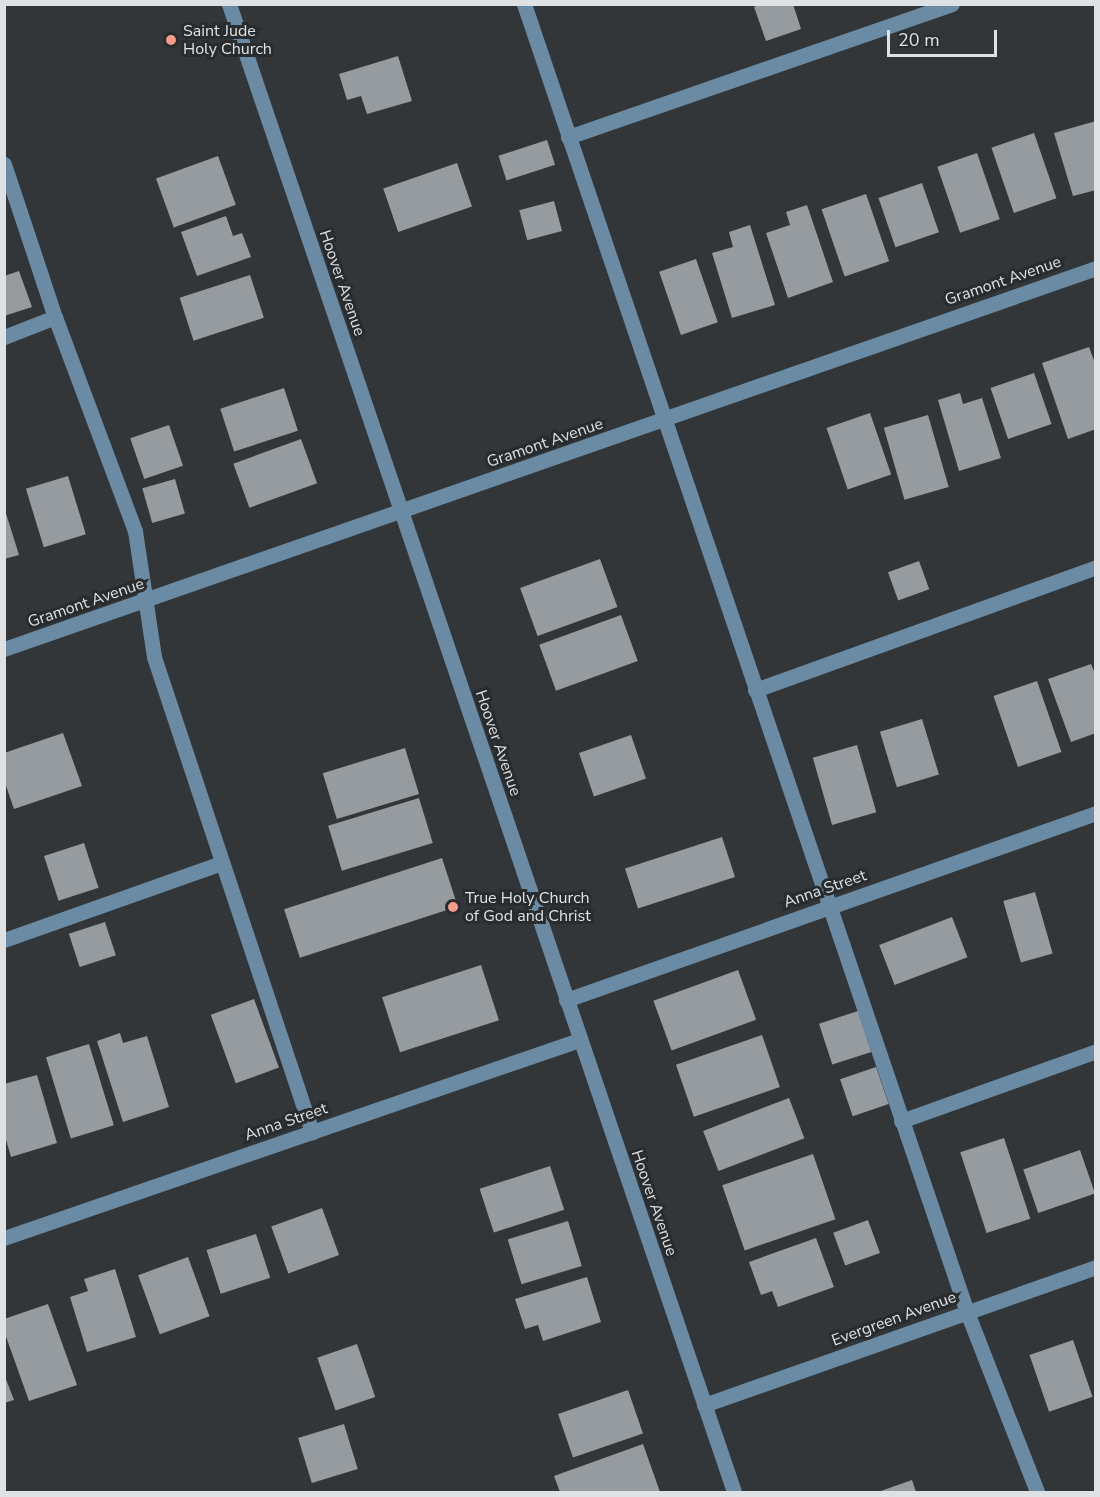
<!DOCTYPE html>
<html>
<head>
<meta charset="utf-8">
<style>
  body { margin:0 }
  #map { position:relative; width:1100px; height:1497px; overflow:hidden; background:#323639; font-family:"Nunito Sans",sans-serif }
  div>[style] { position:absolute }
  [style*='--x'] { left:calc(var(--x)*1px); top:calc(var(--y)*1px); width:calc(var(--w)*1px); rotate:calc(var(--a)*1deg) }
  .building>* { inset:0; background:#969b9f; transform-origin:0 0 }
  .minor>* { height:15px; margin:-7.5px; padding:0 7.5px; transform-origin:7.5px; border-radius:7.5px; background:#6a8ba3 }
  .dots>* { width:16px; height:16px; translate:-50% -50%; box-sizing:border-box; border:3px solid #282c2f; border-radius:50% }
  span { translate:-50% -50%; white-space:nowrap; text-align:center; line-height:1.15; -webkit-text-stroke:6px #282c2f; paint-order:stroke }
  .poi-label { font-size:16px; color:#dfe2e4 }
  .left { translate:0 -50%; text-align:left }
  .street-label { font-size:16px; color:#dfe2e4 }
  .frame { position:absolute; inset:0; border:6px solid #dfe2e4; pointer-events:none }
  .scale { position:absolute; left:887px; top:30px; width:110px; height:27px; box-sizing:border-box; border:3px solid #dfe2e4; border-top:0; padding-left:8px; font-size:18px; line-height:21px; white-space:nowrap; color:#dfe2e4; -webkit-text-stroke:4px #282c2f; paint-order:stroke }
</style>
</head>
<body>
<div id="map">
  <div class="building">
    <div style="clip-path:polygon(761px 4px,793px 4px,801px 29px,766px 41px,754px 7px)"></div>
    <div style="clip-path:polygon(398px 56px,412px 101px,367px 114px,361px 96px,347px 100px,339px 74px)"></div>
    <div style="clip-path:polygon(1096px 121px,1096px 190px,1073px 196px,1054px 133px)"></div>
    <div style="left:1034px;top:133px;width:69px;height:45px;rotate:71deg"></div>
    <div style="left:547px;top:140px;width:26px;height:51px;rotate:72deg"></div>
    <div style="left:977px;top:153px;width:70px;height:42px;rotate:71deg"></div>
    <div style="left:218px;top:156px;width:52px;height:66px;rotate:70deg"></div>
    <div style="left:457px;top:163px;width:46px;height:78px;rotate:71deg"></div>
    <div style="left:922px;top:183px;width:52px;height:46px;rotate:71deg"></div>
    <div style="left:866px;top:194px;width:71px;height:47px;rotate:71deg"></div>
    <div style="left:554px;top:201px;width:31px;height:36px;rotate:75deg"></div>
    <div style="clip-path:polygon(807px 205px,833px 282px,788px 298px,766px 233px,790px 225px,786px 212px)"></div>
    <div style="clip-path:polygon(226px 216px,233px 236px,242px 233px,251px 257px,197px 276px,181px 232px)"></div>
    <div style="clip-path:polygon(750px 225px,775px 305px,732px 318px,712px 253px,733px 247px,729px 232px)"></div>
    <div style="left:696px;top:259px;width:67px;height:39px;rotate:71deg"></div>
    <div style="clip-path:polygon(19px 271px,32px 307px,4px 316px,4px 276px)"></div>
    <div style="left:250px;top:275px;width:45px;height:74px;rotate:72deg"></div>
    <div style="clip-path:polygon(1089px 347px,1096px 366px,1096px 429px,1068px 439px,1042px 363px)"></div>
    <div style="left:1034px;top:373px;width:54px;height:46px;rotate:71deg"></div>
    <div style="left:284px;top:388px;width:45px;height:67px;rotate:72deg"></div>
    <div style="clip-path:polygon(960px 393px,963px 404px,982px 398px,1001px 458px,959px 471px,938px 400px)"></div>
    <div style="left:870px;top:413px;width:65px;height:46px;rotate:71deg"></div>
    <div style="left:928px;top:415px;width:75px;height:46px;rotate:74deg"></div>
    <div style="left:169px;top:425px;width:43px;height:41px;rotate:71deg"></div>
    <div style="left:301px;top:439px;width:47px;height:72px;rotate:70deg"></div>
    <div style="left:68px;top:476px;width:61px;height:44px;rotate:73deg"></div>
    <div style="left:175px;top:479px;width:36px;height:34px;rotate:74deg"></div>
    <div style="clip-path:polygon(4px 507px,19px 555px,4px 559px)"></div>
    <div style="left:600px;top:559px;width:51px;height:85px;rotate:70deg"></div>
    <div style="left:919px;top:561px;width:30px;height:33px;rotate:70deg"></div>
    <div style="left:621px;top:615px;width:49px;height:87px;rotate:70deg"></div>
    <div style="clip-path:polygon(1091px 664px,1096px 676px,1096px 733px,1071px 742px,1048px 679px)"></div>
    <div style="left:1037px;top:681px;width:75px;height:46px;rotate:71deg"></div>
    <div style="left:922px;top:719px;width:58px;height:44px;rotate:73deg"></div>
    <div style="clip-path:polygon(63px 733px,82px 786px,14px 809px,4px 780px,4px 753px)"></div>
    <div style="left:631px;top:735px;width:46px;height:55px;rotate:71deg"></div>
    <div style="left:857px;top:745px;width:70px;height:46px;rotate:74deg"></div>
    <div style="left:405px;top:748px;width:48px;height:86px;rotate:73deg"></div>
    <div style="left:419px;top:798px;width:47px;height:95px;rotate:73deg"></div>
    <div style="left:722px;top:837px;width:42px;height:102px;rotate:72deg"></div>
    <div style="left:84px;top:843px;width:47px;height:42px;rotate:72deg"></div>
    <div style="left:442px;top:858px;width:51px;height:166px;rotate:72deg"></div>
    <div style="left:1035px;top:892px;width:64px;height:33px;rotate:74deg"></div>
    <div style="left:952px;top:917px;width:43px;height:78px;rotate:69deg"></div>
    <div style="left:105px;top:922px;width:35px;height:38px;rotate:72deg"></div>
    <div style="left:481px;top:965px;width:58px;height:104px;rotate:72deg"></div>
    <div style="left:738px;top:970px;width:53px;height:90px;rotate:70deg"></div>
    <div style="left:254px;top:999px;width:73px;height:46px;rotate:70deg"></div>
    <div style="left:858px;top:1011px;width:43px;height:41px;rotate:72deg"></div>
    <div style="clip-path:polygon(120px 1033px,123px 1043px,147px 1036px,169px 1107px,123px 1122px,97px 1041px)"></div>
    <div style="left:762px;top:1035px;width:55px;height:91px;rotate:71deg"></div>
    <div style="left:89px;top:1044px;width:85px;height:45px;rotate:73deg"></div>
    <div style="left:876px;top:1067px;width:39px;height:38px;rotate:71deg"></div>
    <div style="clip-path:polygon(37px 1075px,57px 1143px,11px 1157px,4px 1133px,4px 1084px)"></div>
    <div style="left:789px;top:1098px;width:43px;height:92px;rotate:69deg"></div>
    <div style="left:1004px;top:1138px;width:85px;height:46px;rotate:72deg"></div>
    <div style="left:1080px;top:1150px;width:46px;height:60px;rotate:71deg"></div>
    <div style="left:813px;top:1154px;width:69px;height:96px;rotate:71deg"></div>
    <div style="left:550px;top:1166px;width:46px;height:74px;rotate:72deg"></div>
    <div style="left:322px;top:1208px;width:50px;height:54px;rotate:70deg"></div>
    <div style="left:868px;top:1220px;width:35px;height:37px;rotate:70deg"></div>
    <div style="left:568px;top:1221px;width:47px;height:63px;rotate:73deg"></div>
    <div style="left:256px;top:1234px;width:46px;height:52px;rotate:72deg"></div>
    <div style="clip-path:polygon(816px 1238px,834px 1287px,778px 1307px,772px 1291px,761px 1295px,749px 1262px)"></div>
    <div style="left:188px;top:1257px;width:63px;height:53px;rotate:70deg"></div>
    <div style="clip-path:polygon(115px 1269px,136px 1337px,87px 1352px,70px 1297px,88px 1291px,84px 1279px)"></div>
    <div style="clip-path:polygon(587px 1277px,601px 1322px,543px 1341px,538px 1325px,525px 1329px,515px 1299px)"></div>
    <div style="clip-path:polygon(48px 1304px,77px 1385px,29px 1401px,4px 1331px,4px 1319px)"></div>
    <div style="left:1073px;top:1340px;width:60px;height:46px;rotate:71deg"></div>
    <div style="left:357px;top:1344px;width:56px;height:42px;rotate:71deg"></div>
    <div style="clip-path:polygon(4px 1374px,14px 1400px,4px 1403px)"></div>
    <div style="left:628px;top:1390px;width:46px;height:74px;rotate:71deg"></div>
    <div style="left:344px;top:1424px;width:47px;height:48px;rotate:73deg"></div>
    <div style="clip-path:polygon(643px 1444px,660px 1492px,560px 1492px,554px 1476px)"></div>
    <div style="clip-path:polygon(912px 1480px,916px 1492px,878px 1492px)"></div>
  </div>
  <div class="minor">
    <div style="--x:229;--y:4;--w:1571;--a:71.25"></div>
    <div style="--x:524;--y:4;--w:1381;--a:71.29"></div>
    <div style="--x:967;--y:1312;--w:193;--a:68.7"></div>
    <div style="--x:568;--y:137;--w:406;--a:-19.1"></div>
    <div style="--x:4;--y:164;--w:161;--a:71.6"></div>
    <div style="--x:55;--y:317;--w:228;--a:69.5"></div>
    <div style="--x:135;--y:531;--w:127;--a:81.4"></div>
    <div style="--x:154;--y:657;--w:501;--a:71.6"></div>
    <div style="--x:4;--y:337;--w:55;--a:-21.4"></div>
    <div style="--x:4;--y:649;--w:1157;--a:-19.23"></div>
    <div style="--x:755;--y:690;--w:363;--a:-19.8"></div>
    <div style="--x:4;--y:940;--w:231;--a:-19.5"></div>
    <div style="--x:566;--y:1000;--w:562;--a:-19.43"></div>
    <div style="--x:901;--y:1121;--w:207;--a:-19.7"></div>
    <div style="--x:4;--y:1238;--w:608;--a:-19"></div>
    <div style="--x:704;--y:1405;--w:416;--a:-19.4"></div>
  </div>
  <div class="dots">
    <div style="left:171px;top:40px;background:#f49d8d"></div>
    <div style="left:453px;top:907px;background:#f49d8d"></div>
  </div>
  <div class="poi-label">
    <span class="left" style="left:183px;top:40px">Saint Jude<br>Holy Church</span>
    <span class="left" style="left:465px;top:907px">True Holy Church<br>of God and Christ</span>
  </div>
  <div class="street-label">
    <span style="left:1003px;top:281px;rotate:-19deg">Gramont Avenue</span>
    <span style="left:342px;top:283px;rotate:71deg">Hoover Avenue</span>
    <span style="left:545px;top:443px;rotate:-19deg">Gramont Avenue</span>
    <span style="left:86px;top:603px;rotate:-19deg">Gramont Avenue</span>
    <span style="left:498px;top:743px;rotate:71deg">Hoover Avenue</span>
    <span style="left:825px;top:889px;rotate:-19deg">Anna Street</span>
    <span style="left:286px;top:1122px;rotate:-19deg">Anna Street</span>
    <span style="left:654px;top:1203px;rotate:71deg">Hoover Avenue</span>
    <span style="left:894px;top:1319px;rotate:-20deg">Evergreen Avenue</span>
  </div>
  <div class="frame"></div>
  <div class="scale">20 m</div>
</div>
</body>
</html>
